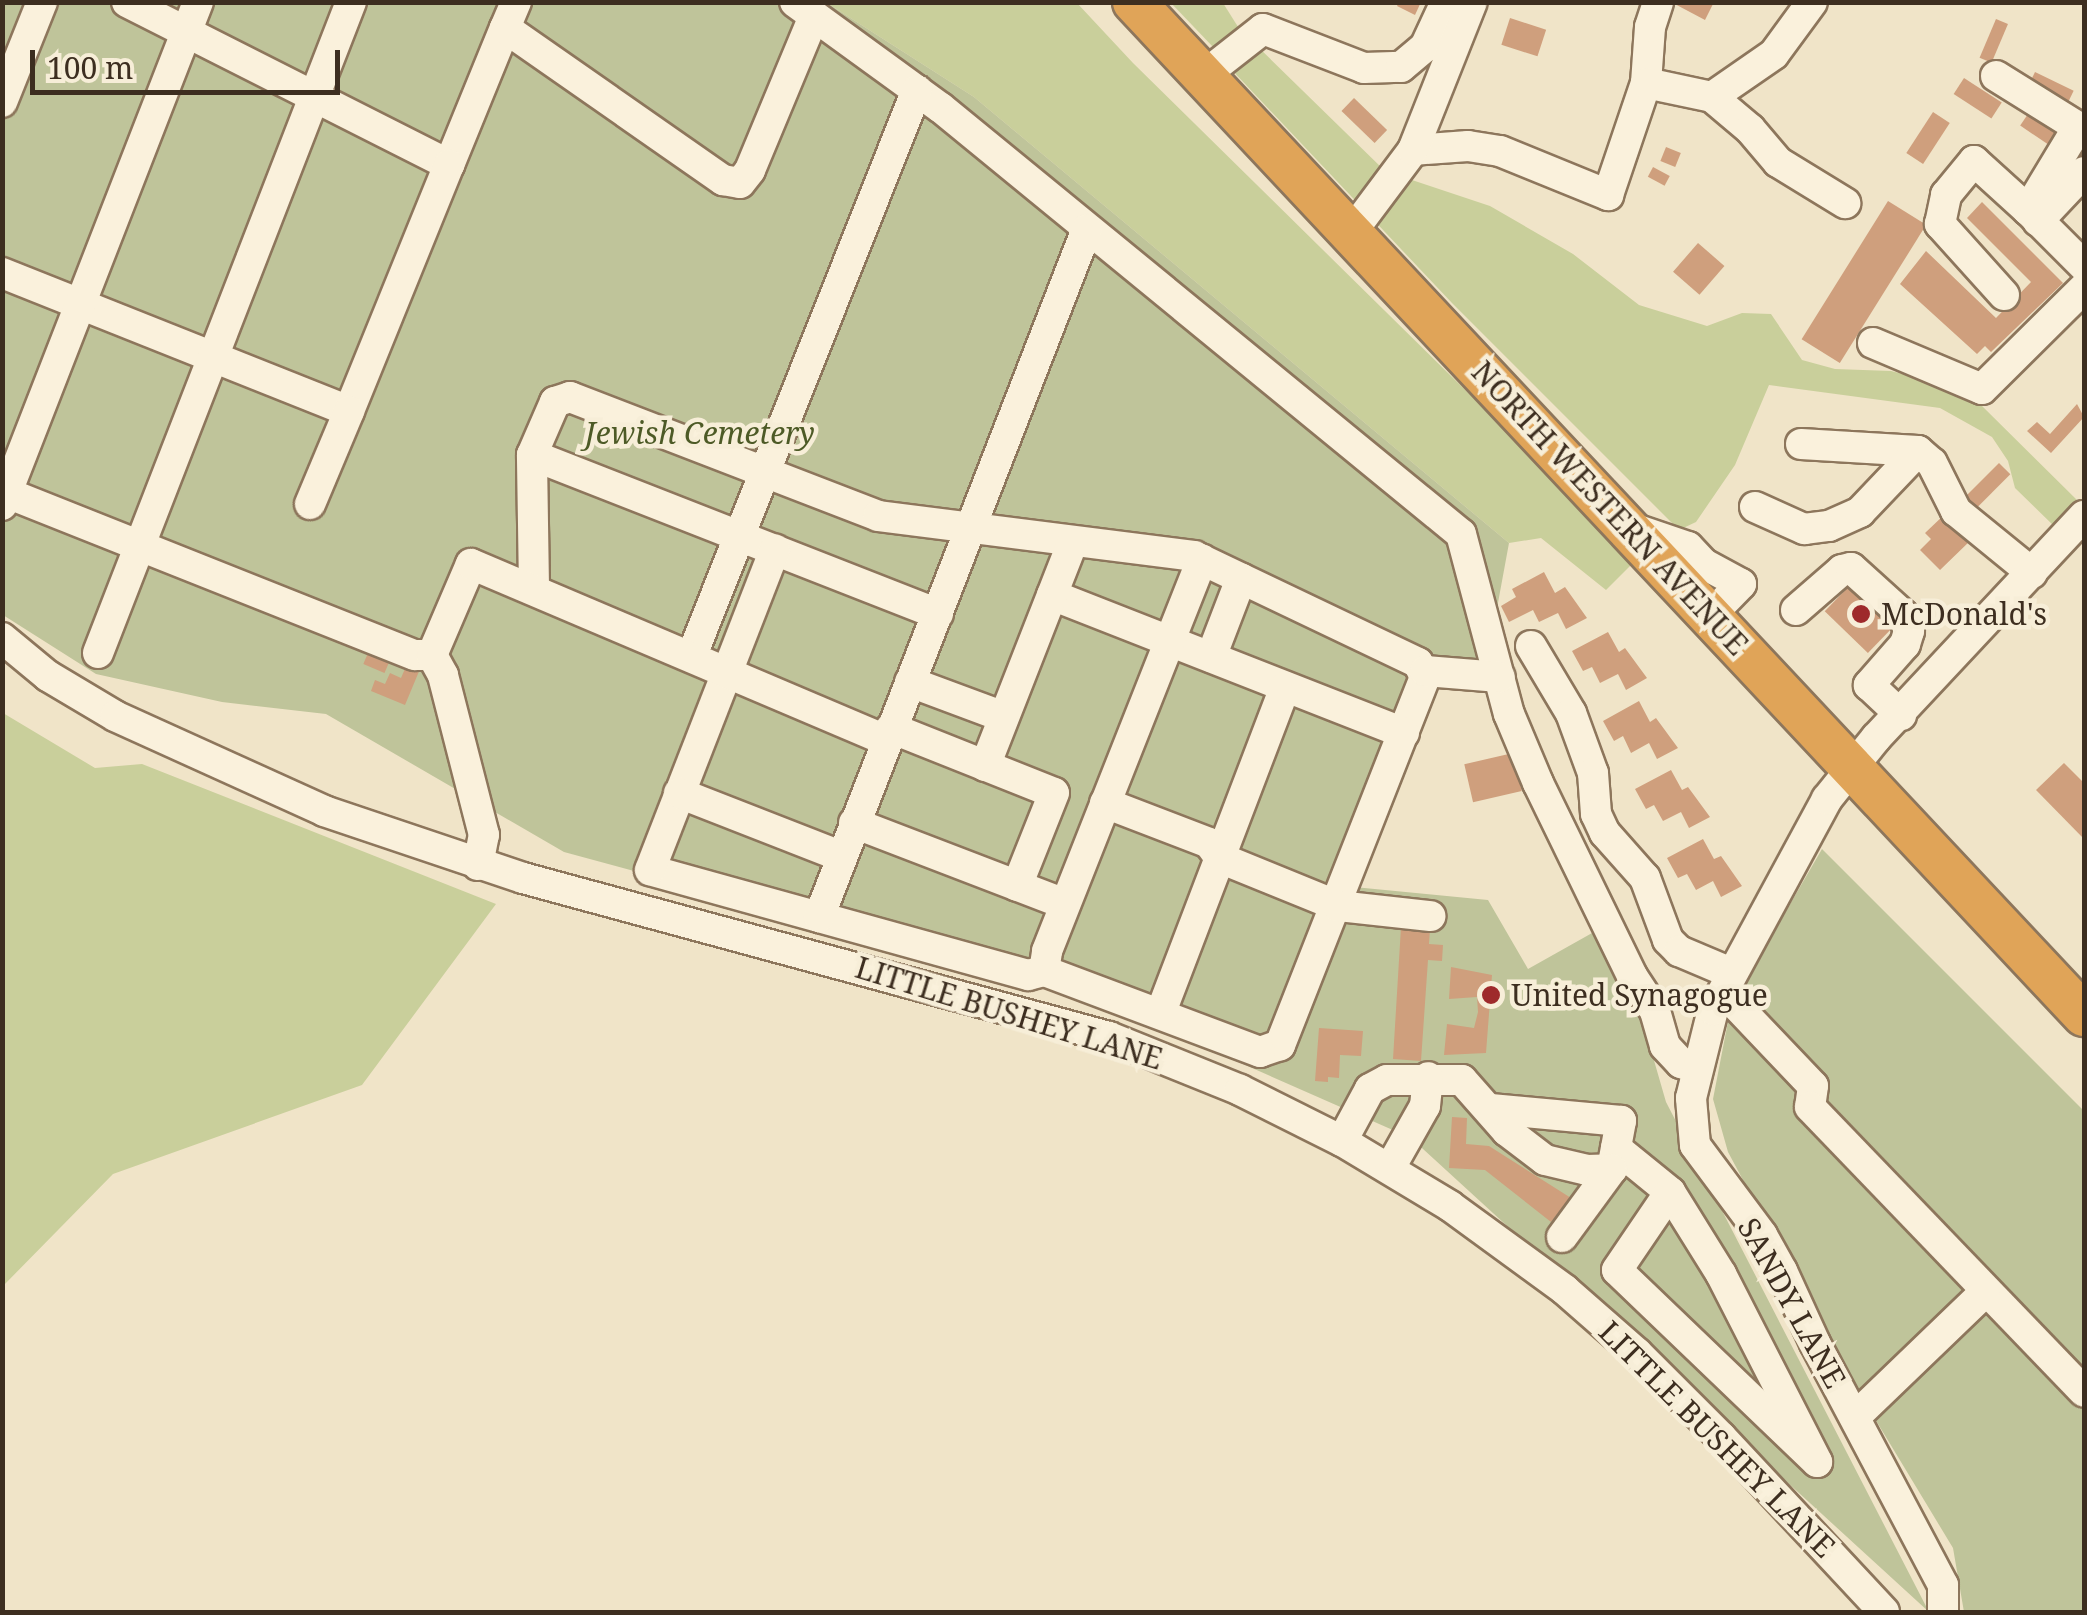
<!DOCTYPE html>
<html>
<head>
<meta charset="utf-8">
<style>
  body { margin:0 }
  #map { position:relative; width:2087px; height:1615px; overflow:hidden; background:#f0e4c8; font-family:"Noto Serif",serif }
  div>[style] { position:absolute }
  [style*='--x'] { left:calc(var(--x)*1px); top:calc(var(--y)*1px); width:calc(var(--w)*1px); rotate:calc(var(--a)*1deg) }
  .green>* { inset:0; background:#c9cf9b }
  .cemetery>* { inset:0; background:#bfc49a }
  .building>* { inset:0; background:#cf9f7d; transform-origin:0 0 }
  .roads { filter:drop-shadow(2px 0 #8d765c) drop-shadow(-2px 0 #8d765c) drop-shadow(0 2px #8d765c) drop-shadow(0 -2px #8d765c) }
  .minor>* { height:30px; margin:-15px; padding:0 15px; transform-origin:15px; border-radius:15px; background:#faf1dc }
  .highway>* { height:42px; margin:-21px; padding:0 21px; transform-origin:21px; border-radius:21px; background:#e0a458 }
  .dots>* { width:28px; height:28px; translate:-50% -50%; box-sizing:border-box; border:5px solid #f7eed8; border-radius:50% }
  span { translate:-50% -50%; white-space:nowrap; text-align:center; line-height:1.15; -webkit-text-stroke:9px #f7eed8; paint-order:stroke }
  .park-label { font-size:30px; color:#4d5a26; font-style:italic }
  .street-label { font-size:30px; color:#3d2e20 }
  .poi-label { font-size:30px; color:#3d2e20 }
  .left { translate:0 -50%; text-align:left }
  .frame { position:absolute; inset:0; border:5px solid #3d2e20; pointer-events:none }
  .scale { position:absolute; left:30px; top:50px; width:310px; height:45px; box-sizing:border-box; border:5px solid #3d2e20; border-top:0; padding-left:12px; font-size:30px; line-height:35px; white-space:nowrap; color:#3d2e20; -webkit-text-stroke:8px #f7eed8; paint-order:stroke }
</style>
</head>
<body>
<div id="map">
  <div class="green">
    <div style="clip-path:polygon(827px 3px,1077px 3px,1133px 63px,1637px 559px,1606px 590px,1541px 538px,1509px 543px,974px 97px)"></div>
    <div style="clip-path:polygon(1171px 3px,1223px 3px,1240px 30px,1214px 48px)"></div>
    <div style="clip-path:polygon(1255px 44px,1385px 171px,1490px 206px,1573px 254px,1639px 305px,1707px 326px,1742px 313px,1771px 314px,1802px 360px,1835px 369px,1891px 371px,1942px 384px,1980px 404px,2079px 502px,2055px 527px,2015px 488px,2008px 461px,1992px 437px,1940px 408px,1769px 385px,1735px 465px,1696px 522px,1679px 530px,1452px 303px,1230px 68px)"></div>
    <div style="clip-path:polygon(3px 713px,95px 768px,142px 764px,496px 904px,362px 1085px,113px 1174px,3px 1286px)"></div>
  </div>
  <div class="cemetery">
    <div style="clip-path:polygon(2px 3px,827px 3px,974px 97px,1509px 543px,1486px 668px,1439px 660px,1354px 887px,1488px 900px,1528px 969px,1601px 928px,1638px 1005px,1666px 1102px,1929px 1612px,1411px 1138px,1077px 991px,564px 852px,326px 714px,222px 702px,96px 674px,3px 615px)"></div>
    <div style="clip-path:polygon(1822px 849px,2084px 1111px,2084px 1612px,1964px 1612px,1953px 1548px,1840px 1361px,1728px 1152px,1713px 1099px,1731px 1006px)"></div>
  </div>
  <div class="building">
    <div style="clip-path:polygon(1399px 2px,1421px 2px,1415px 15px,1397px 6px)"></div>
    <div style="clip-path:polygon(1671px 2px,1714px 2px,1705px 20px)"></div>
    <div style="left:1510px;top:18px;width:38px;height:28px;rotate:18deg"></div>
    <div style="left:1996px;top:19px;width:13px;height:42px;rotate:23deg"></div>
    <div style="left:2035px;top:72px;width:43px;height:14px;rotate:26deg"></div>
    <div style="left:1964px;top:78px;width:45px;height:19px;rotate:33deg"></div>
    <div style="left:1354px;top:98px;width:46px;height:18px;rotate:44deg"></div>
    <div style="left:1933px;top:112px;width:20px;height:49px;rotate:33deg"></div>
    <div style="left:2028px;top:114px;width:41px;height:14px;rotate:34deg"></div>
    <div style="left:1666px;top:147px;width:16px;height:15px;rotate:22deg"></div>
    <div style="left:1653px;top:167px;width:19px;height:11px;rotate:28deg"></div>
    <div style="left:1888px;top:201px;width:45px;height:163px;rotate:32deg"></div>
    <div style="clip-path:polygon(1982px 202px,2063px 283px,1991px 352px,1985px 346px,1977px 354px,1900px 284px,1926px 251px,1996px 318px,2031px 282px,1967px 218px)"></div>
    <div style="left:1698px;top:243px;width:35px;height:38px;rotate:41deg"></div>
    <div style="clip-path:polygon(2077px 404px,2084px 417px,2051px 453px,2027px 431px,2037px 422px,2050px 434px)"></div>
    <div style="left:1999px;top:463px;width:16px;height:52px;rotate:45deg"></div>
    <div style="clip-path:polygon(1945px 514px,1971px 540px,1940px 570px,1920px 550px,1931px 539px,1925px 533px)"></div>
    <div style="clip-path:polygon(1544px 572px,1555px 593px,1565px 587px,1587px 618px,1566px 629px,1558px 613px,1539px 622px,1533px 610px,1509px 622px,1501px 606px,1516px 597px,1512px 589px)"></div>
    <div style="left:1856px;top:579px;width:60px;height:45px;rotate:44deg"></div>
    <div style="clip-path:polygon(1608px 632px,1619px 652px,1625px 648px,1647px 678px,1626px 690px,1618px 674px,1600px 683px,1592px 667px,1583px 671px,1572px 651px)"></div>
    <div style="left:368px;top:653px;width:23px;height:12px;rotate:23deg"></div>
    <div style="clip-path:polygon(407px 664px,420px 669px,405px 705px,371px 691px,375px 680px,385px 684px,390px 673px,401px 678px)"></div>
    <div style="clip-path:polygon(1639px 701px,1650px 722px,1656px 718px,1678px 748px,1657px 759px,1649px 743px,1631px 753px,1623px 736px,1614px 741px,1603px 721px)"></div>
    <div style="left:1513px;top:753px;width:39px;height:50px;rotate:77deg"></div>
    <div style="clip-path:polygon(2064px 763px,2084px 783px,2084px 839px,2036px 790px)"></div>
    <div style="clip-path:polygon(1671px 770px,1682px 790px,1688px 787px,1710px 817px,1689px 828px,1681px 812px,1663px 821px,1654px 805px,1646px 809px,1635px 789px)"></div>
    <div style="clip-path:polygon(1703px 839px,1714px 859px,1721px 856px,1742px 886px,1721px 897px,1713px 881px,1696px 890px,1687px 874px,1678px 878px,1667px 858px)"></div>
    <div style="clip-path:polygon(1401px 927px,1430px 929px,1429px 944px,1443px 945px,1442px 961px,1428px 960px,1421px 1061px,1393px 1059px)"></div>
    <div style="clip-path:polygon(1451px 967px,1492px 975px,1486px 1053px,1444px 1055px,1447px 1024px,1474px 1028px,1478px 1012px,1477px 997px,1449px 999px)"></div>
    <div style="clip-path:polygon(1319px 1028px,1363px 1031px,1361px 1056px,1340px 1055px,1339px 1078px,1328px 1077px,1328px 1082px,1315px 1081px)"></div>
    <div style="clip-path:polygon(1452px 1117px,1467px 1118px,1466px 1144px,1489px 1146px,1571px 1198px,1551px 1222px,1485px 1170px,1449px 1168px)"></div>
  </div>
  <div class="roads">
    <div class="minor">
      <div style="--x:127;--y:2;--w:361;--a:26.8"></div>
      <div style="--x:449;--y:165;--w:148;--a:-67.8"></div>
      <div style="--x:516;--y:2;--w:28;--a:113"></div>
      <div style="--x:505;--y:28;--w:266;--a:34.9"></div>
      <div style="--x:723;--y:180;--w:17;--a:10"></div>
      <div style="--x:740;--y:183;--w:16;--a:-52"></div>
      <div style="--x:750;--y:170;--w:167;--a:-67.4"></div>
      <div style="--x:795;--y:2;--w:180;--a:36"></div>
      <div style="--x:941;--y:108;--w:672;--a:39.33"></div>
      <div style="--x:1461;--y:534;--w:186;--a:75.1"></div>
      <div style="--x:1509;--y:714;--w:75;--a:67.2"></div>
      <div style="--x:1538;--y:783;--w:215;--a:64"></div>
      <div style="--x:1632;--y:976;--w:42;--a:56.7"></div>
      <div style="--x:1655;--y:1011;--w:36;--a:74"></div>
      <div style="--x:1665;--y:1046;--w:23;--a:47"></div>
      <div style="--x:1681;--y:1063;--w:16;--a:18"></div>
      <div style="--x:1203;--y:76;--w:76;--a:-38.1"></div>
      <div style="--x:1263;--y:29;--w:108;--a:21.1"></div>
      <div style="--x:1364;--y:68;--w:37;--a:-2"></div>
      <div style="--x:1401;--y:67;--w:31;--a:-40"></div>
      <div style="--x:1425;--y:47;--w:50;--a:-65"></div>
      <div style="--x:1996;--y:76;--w:97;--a:31.9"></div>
      <div style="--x:2078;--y:127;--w:97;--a:121.1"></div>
      <div style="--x:2028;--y:210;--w:79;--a:45"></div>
      <div style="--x:1646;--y:83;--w:56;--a:-85.9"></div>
      <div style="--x:1650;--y:27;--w:26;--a:-72"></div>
      <div style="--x:1712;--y:97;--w:50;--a:40.1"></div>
      <div style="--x:1750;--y:129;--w:43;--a:49.7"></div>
      <div style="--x:1778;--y:162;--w:79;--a:31.5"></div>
      <div style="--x:2;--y:102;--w:108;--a:-68.2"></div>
      <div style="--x:1413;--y:150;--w:55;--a:-4.2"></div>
      <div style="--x:1468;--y:146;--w:32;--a:9"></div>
      <div style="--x:1500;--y:151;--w:117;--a:22.2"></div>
      <div style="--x:1608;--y:195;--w:118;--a:-71.3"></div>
      <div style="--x:1646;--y:83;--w:67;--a:12"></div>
      <div style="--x:1712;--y:97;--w:75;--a:-34.7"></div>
      <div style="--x:1774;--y:54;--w:64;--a:-53.8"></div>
      <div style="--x:2038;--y:221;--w:67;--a:-46.8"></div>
      <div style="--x:1351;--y:233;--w:104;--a:-53.2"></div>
      <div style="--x:1413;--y:150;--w:159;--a:-68.3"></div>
      <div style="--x:2;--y:273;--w:373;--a:21.7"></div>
      <div style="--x:349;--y:411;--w:266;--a:-67.9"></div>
      <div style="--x:2004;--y:295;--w:96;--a:-132"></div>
      <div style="--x:1940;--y:224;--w:30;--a:-78"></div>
      <div style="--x:1946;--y:195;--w:44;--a:-50.5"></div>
      <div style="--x:1974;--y:161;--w:73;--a:42.2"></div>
      <div style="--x:1873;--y:343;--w:118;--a:22.9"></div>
      <div style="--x:1982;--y:389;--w:144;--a:-44.7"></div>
      <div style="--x:1801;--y:444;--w:117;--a:3.4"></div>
      <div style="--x:1918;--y:451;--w:18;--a:41"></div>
      <div style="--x:1932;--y:463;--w:54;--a:63.4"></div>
      <div style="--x:1956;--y:511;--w:98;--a:39.2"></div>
      <div style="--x:532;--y:455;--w:436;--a:21.4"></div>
      <div style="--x:2;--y:491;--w:444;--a:21.7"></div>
      <div style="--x:415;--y:655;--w:17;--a:0"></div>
      <div style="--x:310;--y:504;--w:101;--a:-67.2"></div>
      <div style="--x:2;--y:505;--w:540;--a:-68.71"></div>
      <div style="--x:1755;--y:507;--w:54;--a:24.2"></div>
      <div style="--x:1804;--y:529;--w:25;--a:-7"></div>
      <div style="--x:1829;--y:526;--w:34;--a:-24"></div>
      <div style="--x:1860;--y:512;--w:84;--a:-46.4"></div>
      <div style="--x:1629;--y:527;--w:62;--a:18.7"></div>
      <div style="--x:1688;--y:547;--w:23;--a:47"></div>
      <div style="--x:1681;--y:582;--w:29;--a:-38"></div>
      <div style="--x:1704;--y:564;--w:42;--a:28.4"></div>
      <div style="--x:1741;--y:584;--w:43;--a:134.1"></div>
      <div style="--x:534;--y:587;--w:132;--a:-90.9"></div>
      <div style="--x:532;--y:455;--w:58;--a:-66.5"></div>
      <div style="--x:555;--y:402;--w:16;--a:-18"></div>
      <div style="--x:570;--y:397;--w:330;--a:21.1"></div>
      <div style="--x:878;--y:516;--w:319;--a:7.2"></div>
      <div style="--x:1194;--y:556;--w:248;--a:25.5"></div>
      <div style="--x:1418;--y:663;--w:16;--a:63"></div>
      <div style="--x:1425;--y:677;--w:396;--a:111.5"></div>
      <div style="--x:1280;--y:1045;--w:21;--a:161"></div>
      <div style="--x:1260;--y:1052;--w:231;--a:-159.4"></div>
      <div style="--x:1044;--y:971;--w:16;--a:166"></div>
      <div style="--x:1028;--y:975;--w:392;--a:-164.5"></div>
      <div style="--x:650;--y:870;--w:344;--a:-68.7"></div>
      <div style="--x:1052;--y:595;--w:378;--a:21.4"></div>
      <div style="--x:1796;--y:610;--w:61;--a:-41"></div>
      <div style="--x:1842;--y:570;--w:9;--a:-13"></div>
      <div style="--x:1851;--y:568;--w:70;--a:42.1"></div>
      <div style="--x:1903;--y:615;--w:17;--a:69"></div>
      <div style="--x:1909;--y:631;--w:14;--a:107"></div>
      <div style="--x:1905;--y:644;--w:55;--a:131.3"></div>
      <div style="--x:1869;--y:685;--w:44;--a:43.2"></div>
      <div style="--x:2;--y:638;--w:60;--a:39.6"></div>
      <div style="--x:48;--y:676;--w:78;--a:30.8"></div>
      <div style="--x:115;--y:716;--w:230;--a:24.4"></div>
      <div style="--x:324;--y:811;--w:210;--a:18.6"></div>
      <div style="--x:523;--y:878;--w:607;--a:15.18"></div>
      <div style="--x:1109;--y:1037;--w:141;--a:22"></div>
      <div style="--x:1240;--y:1090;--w:114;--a:26.6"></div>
      <div style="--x:1342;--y:1141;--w:126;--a:31"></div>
      <div style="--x:1450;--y:1206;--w:142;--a:36.1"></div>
      <div style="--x:1565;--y:1290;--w:96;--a:41.2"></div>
      <div style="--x:1637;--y:1353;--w:119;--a:45"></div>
      <div style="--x:1721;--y:1437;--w:239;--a:47"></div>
      <div style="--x:1531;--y:646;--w:78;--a:59.2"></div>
      <div style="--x:1571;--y:713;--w:64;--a:69.9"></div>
      <div style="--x:1593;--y:773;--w:41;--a:85.8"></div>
      <div style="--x:1596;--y:814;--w:21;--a:65"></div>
      <div style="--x:1605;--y:833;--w:60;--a:48.4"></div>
      <div style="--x:1645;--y:878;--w:66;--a:69.6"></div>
      <div style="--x:1668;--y:940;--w:16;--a:45"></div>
      <div style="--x:1679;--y:951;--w:56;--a:22.9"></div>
      <div style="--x:98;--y:653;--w:698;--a:-68.76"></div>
      <div style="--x:692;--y:655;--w:608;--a:-68.29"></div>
      <div style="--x:1211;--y:657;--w:84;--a:-69"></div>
      <div style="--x:1425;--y:671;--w:75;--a:4.6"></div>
      <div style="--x:910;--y:682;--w:100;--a:20.4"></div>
      <div style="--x:891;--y:728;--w:175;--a:21.7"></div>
      <div style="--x:1054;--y:793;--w:100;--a:111.7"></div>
      <div style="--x:985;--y:766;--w:241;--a:-68.6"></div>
      <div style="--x:679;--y:793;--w:174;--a:21.3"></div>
      <div style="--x:1105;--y:803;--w:111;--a:21"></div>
      <div style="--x:1209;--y:843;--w:19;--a:54"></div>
      <div style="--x:1220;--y:858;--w:127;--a:22.1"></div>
      <div style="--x:1338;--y:906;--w:93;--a:6.2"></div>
      <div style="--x:854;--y:823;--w:226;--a:21"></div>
      <div style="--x:478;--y:865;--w:31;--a:-79"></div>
      <div style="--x:484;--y:835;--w:165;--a:-104.4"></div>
      <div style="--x:443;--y:675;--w:23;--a:-119"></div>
      <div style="--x:432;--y:655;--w:99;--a:-66.8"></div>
      <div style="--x:471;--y:564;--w:451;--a:23"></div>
      <div style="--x:819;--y:917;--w:738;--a:-68.72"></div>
      <div style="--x:1044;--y:971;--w:20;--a:-81"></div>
      <div style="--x:1047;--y:951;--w:421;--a:-68.4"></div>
      <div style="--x:1735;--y:1004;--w:113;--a:46.4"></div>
      <div style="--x:1813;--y:1086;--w:21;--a:98"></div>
      <div style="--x:1810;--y:1107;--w:395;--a:46.1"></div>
      <div style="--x:1161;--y:1012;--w:348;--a:-69.1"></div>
      <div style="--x:1342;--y:1141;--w:59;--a:-61.7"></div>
      <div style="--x:1370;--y:1089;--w:19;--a:-28"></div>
      <div style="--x:1387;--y:1080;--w:75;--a:0"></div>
      <div style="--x:1462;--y:1080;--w:68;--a:48.6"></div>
      <div style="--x:1507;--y:1131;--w:48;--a:37.3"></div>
      <div style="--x:1545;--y:1160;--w:43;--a:13.4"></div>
      <div style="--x:1587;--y:1170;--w:25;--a:-2"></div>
      <div style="--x:1612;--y:1169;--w:49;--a:-79.4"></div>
      <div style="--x:1621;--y:1121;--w:131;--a:-174.7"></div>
      <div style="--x:1616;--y:1148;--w:70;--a:39.2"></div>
      <div style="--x:1670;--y:1192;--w:97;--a:58.1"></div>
      <div style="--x:1721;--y:1274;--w:211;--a:62.9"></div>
      <div style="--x:1817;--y:1462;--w:277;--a:-136.2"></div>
      <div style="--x:1617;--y:1270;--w:94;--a:-55.8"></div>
      <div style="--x:1390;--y:1168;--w:71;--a:-60.6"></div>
      <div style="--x:1425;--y:1106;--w:29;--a:-84"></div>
      <div style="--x:1562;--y:1237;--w:84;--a:-53.7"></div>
      <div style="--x:1855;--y:1417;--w:180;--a:-43.9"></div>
      <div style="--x:1943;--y:1612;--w:27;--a:-90"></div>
      <div style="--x:1943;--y:1585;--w:274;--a:-117.9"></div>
      <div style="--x:1815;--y:1343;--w:79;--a:-114.6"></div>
      <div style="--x:1782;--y:1271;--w:41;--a:-119.1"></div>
      <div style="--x:1762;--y:1235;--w:112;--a:-126.7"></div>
      <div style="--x:1695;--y:1145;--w:47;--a:-94.9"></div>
      <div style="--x:1691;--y:1098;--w:91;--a:-76"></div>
      <div style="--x:1713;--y:1010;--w:240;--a:-61.6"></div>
      <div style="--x:1827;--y:799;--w:78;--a:-51.2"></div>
      <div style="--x:1876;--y:738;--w:304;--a:-46.9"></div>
    </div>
    <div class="highway">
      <div style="--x:1134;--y:2;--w:1389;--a:46.84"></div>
    </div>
  </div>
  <div class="dots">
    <div style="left:1861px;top:614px;background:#9e2a2b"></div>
    <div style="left:1491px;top:995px;background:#9e2a2b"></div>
  </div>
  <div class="park-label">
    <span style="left:700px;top:433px">Jewish Cemetery</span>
  </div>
  <div class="street-label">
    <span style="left:1610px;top:508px;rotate:47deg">NORTH WESTERN AVENUE</span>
    <span style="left:1009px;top:1013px;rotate:17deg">LITTLE BUSHEY LANE</span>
    <span style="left:1792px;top:1303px;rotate:61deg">SANDY LANE</span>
    <span style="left:1717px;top:1439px;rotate:45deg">LITTLE BUSHEY LANE</span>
  </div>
  <div class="poi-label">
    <span class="left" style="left:1881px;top:614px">McDonald's</span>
    <span class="left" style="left:1511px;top:995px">United Synagogue</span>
  </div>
  <div class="frame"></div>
  <div class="scale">100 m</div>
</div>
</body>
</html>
